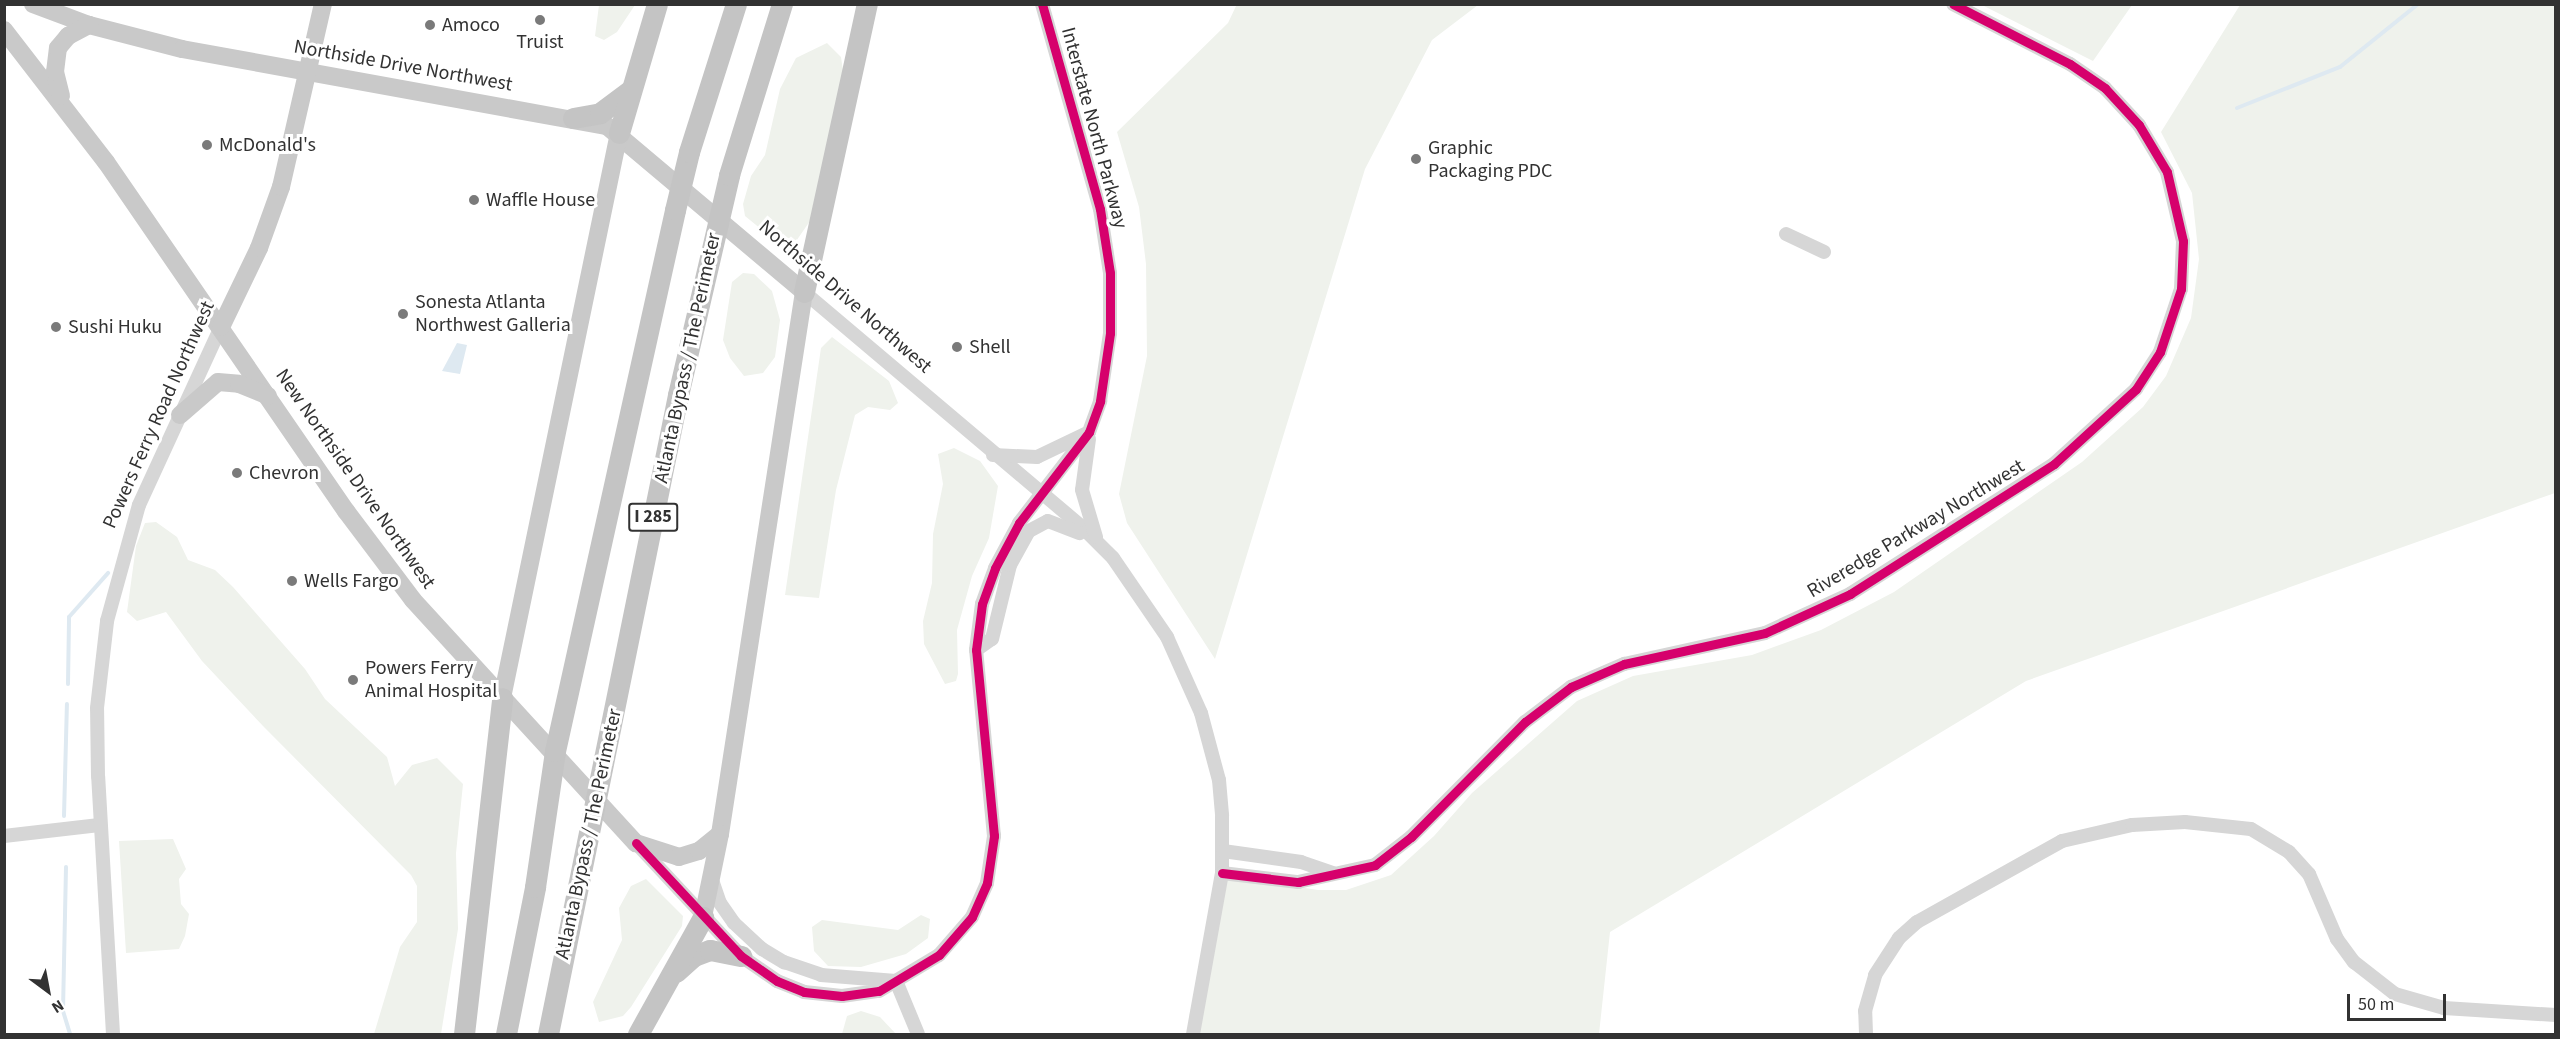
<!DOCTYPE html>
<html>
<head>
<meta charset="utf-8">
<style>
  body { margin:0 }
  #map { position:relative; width:2560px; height:1039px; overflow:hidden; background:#fff; font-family:"Source Sans 3",sans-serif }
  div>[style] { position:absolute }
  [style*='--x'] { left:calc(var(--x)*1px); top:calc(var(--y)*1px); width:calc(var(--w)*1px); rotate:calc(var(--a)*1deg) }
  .green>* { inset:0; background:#eff2ec }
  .water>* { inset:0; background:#dee9f1 }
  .stream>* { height:4px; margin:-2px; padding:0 2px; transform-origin:2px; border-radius:2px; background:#dee9f1 }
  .minor>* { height:14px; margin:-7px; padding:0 7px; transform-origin:7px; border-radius:7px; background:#d6d6d6 }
  .major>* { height:18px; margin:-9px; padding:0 9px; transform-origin:9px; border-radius:9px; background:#c9c9c9 }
  .highway>* { height:21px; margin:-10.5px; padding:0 10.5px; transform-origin:10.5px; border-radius:10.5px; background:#c4c4c4 }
  .cycleway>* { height:9px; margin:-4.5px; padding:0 4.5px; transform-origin:4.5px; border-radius:4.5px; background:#d6006c }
  .dots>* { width:16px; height:16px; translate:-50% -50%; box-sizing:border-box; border:3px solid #fff; border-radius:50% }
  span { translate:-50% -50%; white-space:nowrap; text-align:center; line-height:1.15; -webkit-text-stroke:6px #fff; paint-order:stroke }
  .shield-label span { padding:2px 4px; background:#fff; border:2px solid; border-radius:4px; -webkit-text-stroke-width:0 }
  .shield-label { font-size:18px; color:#323232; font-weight:700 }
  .poi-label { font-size:20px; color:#323232 }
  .left { translate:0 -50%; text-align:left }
  .street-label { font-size:20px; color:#323232 }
  .frame { position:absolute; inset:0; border:6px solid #323232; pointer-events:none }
  .north { position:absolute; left:18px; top:961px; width:60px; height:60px; -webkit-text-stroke:4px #fff; paint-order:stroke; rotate:148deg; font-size:16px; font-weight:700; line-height:24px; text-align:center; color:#323232 }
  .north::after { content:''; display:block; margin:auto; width:21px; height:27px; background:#323232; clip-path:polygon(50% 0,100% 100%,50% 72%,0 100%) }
  .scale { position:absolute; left:2347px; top:994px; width:99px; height:27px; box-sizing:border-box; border:3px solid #323232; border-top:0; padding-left:8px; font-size:18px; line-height:21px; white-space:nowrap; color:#323232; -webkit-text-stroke:4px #fff; paint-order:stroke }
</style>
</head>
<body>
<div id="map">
  <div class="green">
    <div style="clip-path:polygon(1237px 4px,1478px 5px,1432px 40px,1365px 169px,1215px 659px,1127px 523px,1119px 494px,1147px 356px,1146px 264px,1139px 207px,1117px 132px,1228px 23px)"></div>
    <div style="clip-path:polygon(599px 5px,599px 4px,635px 5px,617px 32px,604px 40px,595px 36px)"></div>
    <div style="clip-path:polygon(1982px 5px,2132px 4px,2132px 5px,2093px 61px)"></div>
    <div style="clip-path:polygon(2240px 5px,2555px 5px,2555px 493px,2026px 681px,1610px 932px,1599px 1034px,1187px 1034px,1190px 1012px,1227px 876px,1318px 890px,1346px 890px,1391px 875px,1434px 836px,1472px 793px,1577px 701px,1633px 676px,1752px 655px,1821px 630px,1894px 592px,2082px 462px,2143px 407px,2166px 376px,2191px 318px,2199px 259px,2192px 193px,2161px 132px)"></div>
    <div style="clip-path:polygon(827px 43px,841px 57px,843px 71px,810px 221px,792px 247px,782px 246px,745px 216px,743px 204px,751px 176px,765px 155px,780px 89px,796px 58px)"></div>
    <div style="clip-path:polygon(743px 273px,754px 274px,772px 291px,780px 320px,775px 357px,763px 373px,744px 376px,730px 358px,723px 340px,732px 282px)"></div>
    <div style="clip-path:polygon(832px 337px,889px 381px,898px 403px,890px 410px,868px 407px,855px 415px,836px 490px,819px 598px,785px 595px,821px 348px)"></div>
    <div style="clip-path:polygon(954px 448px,980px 461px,998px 486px,989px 538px,972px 576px,957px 630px,958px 674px,956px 681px,945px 684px,924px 644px,923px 621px,932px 583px,933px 534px,943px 484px,938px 454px)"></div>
    <div style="clip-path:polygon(156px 522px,177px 537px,188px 560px,215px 570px,233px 587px,305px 669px,325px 699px,387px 757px,395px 786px,412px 765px,437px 758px,463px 784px,456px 853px,458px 929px,441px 1034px,374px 1034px,400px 947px,417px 922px,417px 886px,411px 875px,263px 726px,202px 661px,166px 612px,137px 621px,127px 612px,136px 546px,145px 523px)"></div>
    <div style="clip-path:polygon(173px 839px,186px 869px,179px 879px,181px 904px,189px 914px,185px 936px,179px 949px,126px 953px,119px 841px)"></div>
    <div style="clip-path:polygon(646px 879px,683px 916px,682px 926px,631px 1007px,623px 1016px,599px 1022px,593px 1002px,622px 940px,619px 908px,631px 886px)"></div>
    <div style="clip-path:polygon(921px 915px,930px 919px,928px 938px,906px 954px,861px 967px,828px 966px,814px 951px,812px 927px,822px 920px,898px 930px)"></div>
    <div style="clip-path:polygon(861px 1011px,880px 1017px,896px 1034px,842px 1034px,847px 1016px)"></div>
  </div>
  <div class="water">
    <div style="clip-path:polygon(457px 343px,467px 345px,460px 374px,442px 371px)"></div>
  </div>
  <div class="stream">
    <div style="--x:2237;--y:108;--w:111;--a:-21.7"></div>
    <div style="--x:2340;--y:67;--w:100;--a:-38.9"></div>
    <div style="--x:68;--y:684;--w:67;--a:-89.1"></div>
    <div style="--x:69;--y:617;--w:59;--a:-48.4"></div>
    <div style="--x:64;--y:816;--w:112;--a:-88.5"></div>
    <div style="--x:66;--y:867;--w:144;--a:91.2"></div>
    <div style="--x:63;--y:1011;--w:24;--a:73"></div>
  </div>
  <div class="minor">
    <div style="--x:1786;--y:234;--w:42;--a:25.3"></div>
    <div style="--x:804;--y:292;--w:363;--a:40.2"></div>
    <div style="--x:1081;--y:526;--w:45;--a:45"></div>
    <div style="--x:1113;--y:558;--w:96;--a:55.6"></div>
    <div style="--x:1167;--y:637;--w:83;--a:65.9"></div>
    <div style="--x:1201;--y:713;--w:69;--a:75"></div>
    <div style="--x:1219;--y:780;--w:36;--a:85"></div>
    <div style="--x:1222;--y:816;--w:57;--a:90"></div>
    <div style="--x:1222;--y:873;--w:164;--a:100.2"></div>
    <div style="--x:1089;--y:439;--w:51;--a:97.8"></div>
    <div style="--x:1082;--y:490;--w:49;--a:73.4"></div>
    <div style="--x:993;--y:455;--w:44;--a:2.6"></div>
    <div style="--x:1037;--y:457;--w:55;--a:-25.6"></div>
    <div style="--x:976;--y:650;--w:19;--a:-35"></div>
    <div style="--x:992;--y:639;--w:76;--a:-76.3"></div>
    <div style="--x:1010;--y:565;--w:39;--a:-61"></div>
    <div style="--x:1029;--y:531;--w:21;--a:-28"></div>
    <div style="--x:1048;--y:521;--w:34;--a:21"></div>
    <div style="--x:4;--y:836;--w:96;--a:-6.6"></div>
    <div style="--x:636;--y:843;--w:154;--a:47.1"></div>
    <div style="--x:741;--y:956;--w:44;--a:34.8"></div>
    <div style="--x:777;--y:981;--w:29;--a:22"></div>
    <div style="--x:804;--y:992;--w:38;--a:6"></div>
    <div style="--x:842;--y:996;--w:37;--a:-8"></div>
    <div style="--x:879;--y:991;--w:70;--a:-31"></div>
    <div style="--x:939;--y:955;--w:50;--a:-49"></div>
    <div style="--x:972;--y:917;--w:37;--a:-66"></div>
    <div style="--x:987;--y:883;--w:48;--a:-81.5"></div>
    <div style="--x:994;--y:836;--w:187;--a:-95.5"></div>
    <div style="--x:976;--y:650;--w:46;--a:-82.6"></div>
    <div style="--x:982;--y:604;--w:38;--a:-70"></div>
    <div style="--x:995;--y:568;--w:51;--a:-61.9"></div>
    <div style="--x:1019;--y:523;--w:115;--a:-52.4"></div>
    <div style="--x:1089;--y:432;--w:33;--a:-70"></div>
    <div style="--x:1100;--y:401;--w:69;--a:-81.6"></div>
    <div style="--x:1110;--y:333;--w:60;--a:-90"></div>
    <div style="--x:1110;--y:273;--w:65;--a:-98.9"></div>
    <div style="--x:1100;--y:209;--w:213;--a:-105.8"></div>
    <div style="--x:1223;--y:851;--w:79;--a:8"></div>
    <div style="--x:1301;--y:862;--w:34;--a:19"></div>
    <div style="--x:1222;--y:873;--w:77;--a:6.8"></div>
    <div style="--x:1298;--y:882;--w:79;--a:-12.4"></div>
    <div style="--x:1375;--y:865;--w:46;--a:-37.9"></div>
    <div style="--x:1411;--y:837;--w:162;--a:-45.3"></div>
    <div style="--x:1525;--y:722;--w:58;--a:-37.3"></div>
    <div style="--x:1571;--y:687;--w:58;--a:-23.5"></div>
    <div style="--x:1624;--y:664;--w:144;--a:-12.4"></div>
    <div style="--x:1765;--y:633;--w:94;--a:-24.6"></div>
    <div style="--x:1850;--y:594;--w:242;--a:-32.5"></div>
    <div style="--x:2054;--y:464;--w:111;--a:-42.4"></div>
    <div style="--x:2136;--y:389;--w:44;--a:-57"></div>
    <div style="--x:2160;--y:352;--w:66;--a:-71.6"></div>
    <div style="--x:2181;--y:289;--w:48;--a:-87.6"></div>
    <div style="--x:2183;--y:241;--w:71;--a:-103.1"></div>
    <div style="--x:2167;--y:172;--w:55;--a:-120.8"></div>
    <div style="--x:2139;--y:125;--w:50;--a:-132.6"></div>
    <div style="--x:2105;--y:88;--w:42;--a:-145.6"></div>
    <div style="--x:2070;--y:64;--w:131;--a:-152.9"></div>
    <div style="--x:712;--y:880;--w:24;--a:71"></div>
    <div style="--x:720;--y:903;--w:24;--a:55"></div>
    <div style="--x:734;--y:923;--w:38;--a:43"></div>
    <div style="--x:762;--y:949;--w:26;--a:31"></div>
    <div style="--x:784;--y:962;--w:39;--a:19"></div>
    <div style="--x:821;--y:975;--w:75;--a:4.6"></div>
    <div style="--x:896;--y:981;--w:57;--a:67.5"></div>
    <div style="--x:113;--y:1034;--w:258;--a:-93.3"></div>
    <div style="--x:98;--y:776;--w:68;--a:-90.8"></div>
    <div style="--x:97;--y:708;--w:88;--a:-83.4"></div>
    <div style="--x:107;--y:621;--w:120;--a:-74.6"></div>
    <div style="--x:139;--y:505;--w:196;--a:-65.3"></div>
    <div style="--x:1866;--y:1034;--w:23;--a:-92"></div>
    <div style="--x:1865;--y:1011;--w:37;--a:-74"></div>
    <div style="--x:1875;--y:975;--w:44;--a:-57"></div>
    <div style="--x:1899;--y:938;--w:24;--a:-42"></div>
    <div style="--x:1917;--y:922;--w:166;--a:-29.2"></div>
    <div style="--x:2062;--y:841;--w:72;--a:-12.9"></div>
    <div style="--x:2132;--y:825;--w:53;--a:-3.2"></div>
    <div style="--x:2185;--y:822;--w:66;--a:6.1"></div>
    <div style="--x:2251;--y:829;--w:44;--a:31.2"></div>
    <div style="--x:2289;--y:852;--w:30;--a:48"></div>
    <div style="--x:2309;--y:874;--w:71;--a:66.7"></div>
    <div style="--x:2337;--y:939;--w:29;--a:54"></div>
    <div style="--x:2354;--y:962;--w:52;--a:38"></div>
    <div style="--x:2395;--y:994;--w:51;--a:15.9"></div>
    <div style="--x:2444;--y:1008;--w:112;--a:3.6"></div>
  </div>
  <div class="major">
    <div style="--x:33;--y:4;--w:60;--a:20.6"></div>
    <div style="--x:89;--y:25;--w:96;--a:14.5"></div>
    <div style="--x:182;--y:49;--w:432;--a:10.3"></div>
    <div style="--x:607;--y:126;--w:258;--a:40.1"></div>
    <div style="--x:804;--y:292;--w:548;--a:98.81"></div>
    <div style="--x:720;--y:834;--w:85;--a:101.6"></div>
    <div style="--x:4;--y:30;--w:167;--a:52.3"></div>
    <div style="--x:106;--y:162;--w:424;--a:55.5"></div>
    <div style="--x:346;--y:511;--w:111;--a:53"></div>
    <div style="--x:413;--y:600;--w:330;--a:47.5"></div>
    <div style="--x:636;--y:843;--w:45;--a:18"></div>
    <div style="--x:679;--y:857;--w:21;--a:-17"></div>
    <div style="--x:699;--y:851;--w:27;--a:-39"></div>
    <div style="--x:61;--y:96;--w:25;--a:-104"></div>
    <div style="--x:55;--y:72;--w:24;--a:-83"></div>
    <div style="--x:58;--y:48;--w:16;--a:-50"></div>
    <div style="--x:68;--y:36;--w:24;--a:-28"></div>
    <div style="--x:221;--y:327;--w:88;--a:-64.3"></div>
    <div style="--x:259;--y:248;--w:65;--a:-70.2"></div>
    <div style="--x:281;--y:187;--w:188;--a:-77.1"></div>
    <div style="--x:180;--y:415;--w:50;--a:-41"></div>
    <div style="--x:218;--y:382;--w:21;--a:5"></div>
    <div style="--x:239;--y:384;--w:31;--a:22"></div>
    <div style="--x:502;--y:698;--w:577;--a:-78.3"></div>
  </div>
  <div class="highway">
    <div style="--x:573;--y:118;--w:27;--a:-10"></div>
    <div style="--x:600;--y:113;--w:39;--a:-37"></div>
    <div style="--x:619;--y:133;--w:134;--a:-73.6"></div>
    <div style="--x:804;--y:292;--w:295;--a:-77.7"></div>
    <div style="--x:676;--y:972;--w:24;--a:-42"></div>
    <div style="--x:694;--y:956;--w:17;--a:-21"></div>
    <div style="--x:710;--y:950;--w:32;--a:11"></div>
    <div style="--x:464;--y:1034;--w:338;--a:-83.5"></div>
    <div style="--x:506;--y:1034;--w:150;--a:-78.8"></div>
    <div style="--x:535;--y:887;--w:137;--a:-81.6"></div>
    <div style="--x:555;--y:751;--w:554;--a:-77.49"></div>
    <div style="--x:675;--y:210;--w:60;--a:-76.4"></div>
    <div style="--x:689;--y:152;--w:155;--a:-72.4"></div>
    <div style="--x:548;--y:1034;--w:652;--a:-78.5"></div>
    <div style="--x:678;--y:395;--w:226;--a:-76.9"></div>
    <div style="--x:729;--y:175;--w:179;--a:-72.8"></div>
    <div style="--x:638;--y:1034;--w:134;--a:-60.9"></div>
  </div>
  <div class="cycleway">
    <div style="--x:636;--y:843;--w:154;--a:47.1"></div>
    <div style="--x:741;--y:956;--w:44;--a:34.8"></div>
    <div style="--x:777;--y:981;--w:29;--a:22"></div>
    <div style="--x:804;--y:992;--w:38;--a:6"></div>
    <div style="--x:842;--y:996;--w:37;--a:-8"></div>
    <div style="--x:879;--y:991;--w:70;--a:-31"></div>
    <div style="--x:939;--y:955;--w:50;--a:-49"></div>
    <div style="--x:972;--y:917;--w:37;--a:-66"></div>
    <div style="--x:987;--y:883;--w:48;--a:-81.5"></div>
    <div style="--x:994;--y:836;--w:187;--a:-95.5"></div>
    <div style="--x:976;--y:650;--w:46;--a:-82.6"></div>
    <div style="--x:982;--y:604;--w:38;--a:-70"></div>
    <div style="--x:995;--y:568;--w:51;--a:-61.9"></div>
    <div style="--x:1019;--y:523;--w:115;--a:-52.4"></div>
    <div style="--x:1089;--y:432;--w:33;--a:-70"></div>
    <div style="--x:1100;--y:401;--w:69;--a:-81.6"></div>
    <div style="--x:1110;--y:333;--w:60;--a:-90"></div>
    <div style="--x:1110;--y:273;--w:65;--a:-98.9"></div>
    <div style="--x:1100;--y:209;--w:213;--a:-105.8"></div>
    <div style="--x:1222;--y:873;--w:77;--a:6.8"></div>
    <div style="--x:1298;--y:882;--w:79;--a:-12.4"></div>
    <div style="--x:1375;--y:865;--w:46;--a:-37.9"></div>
    <div style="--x:1411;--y:837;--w:162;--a:-45.3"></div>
    <div style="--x:1525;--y:722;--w:58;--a:-37.3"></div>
    <div style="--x:1571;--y:687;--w:58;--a:-23.5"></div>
    <div style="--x:1624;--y:664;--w:144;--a:-12.4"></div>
    <div style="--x:1765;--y:633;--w:94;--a:-24.6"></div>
    <div style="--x:1850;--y:594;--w:242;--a:-32.5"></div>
    <div style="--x:2054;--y:464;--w:111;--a:-42.4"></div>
    <div style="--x:2136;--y:389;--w:44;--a:-57"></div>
    <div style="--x:2160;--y:352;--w:66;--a:-71.6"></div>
    <div style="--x:2181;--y:289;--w:48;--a:-87.6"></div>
    <div style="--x:2183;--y:241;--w:71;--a:-103.1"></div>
    <div style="--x:2167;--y:172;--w:55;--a:-120.8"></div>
    <div style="--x:2139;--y:125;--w:50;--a:-132.6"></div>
    <div style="--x:2105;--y:88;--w:42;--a:-145.6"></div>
    <div style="--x:2070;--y:64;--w:131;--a:-152.9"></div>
  </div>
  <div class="dots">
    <div style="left:540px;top:20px;background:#7a7a7a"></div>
    <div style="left:430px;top:25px;background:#7a7a7a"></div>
    <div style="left:207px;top:145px;background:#7a7a7a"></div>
    <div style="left:1416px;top:159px;background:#7a7a7a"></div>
    <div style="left:474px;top:200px;background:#7a7a7a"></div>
    <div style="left:403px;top:314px;background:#7a7a7a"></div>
    <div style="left:56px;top:327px;background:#7a7a7a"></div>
    <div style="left:957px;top:347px;background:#7a7a7a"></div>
    <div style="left:237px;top:473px;background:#7a7a7a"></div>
    <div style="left:292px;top:581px;background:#7a7a7a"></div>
    <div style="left:353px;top:680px;background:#7a7a7a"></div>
  </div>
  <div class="shield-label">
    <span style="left:653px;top:517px">I 285</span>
  </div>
  <div class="poi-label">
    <span class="left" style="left:442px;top:25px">Amoco</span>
    <span style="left:540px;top:42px">Truist</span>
    <span class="left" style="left:219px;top:145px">McDonald's</span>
    <span class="left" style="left:1428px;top:160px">Graphic<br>Packaging PDC</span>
    <span class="left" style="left:486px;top:200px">Waffle House</span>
    <span class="left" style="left:415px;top:314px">Sonesta Atlanta<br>Northwest Galleria</span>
    <span class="left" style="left:68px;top:327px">Sushi Huku</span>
    <span class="left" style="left:969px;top:347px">Shell</span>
    <span class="left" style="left:249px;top:473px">Chevron</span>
    <span class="left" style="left:304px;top:581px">Wells Fargo</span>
    <span class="left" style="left:365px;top:680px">Powers Ferry<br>Animal Hospital</span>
  </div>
  <div class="street-label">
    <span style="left:403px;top:66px;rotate:10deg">Northside Drive Northwest</span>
    <span style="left:1094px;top:128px;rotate:75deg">Interstate North Parkway</span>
    <span style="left:845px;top:297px;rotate:41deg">Northside Drive Northwest</span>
    <span style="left:688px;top:358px;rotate:-78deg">Atlanta Bypass / The Perimeter</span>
    <span style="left:159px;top:415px;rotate:-66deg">Powers Ferry Road Northwest</span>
    <span style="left:355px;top:479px;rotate:55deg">New Northside Drive Northwest</span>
    <span style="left:1916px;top:529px;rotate:-31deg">Riveredge Parkway Northwest</span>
    <span style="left:589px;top:834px;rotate:-78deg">Atlanta Bypass / The Perimeter</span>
  </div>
  <div class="frame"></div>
  <div class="north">N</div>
  <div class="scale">50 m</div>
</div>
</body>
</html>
